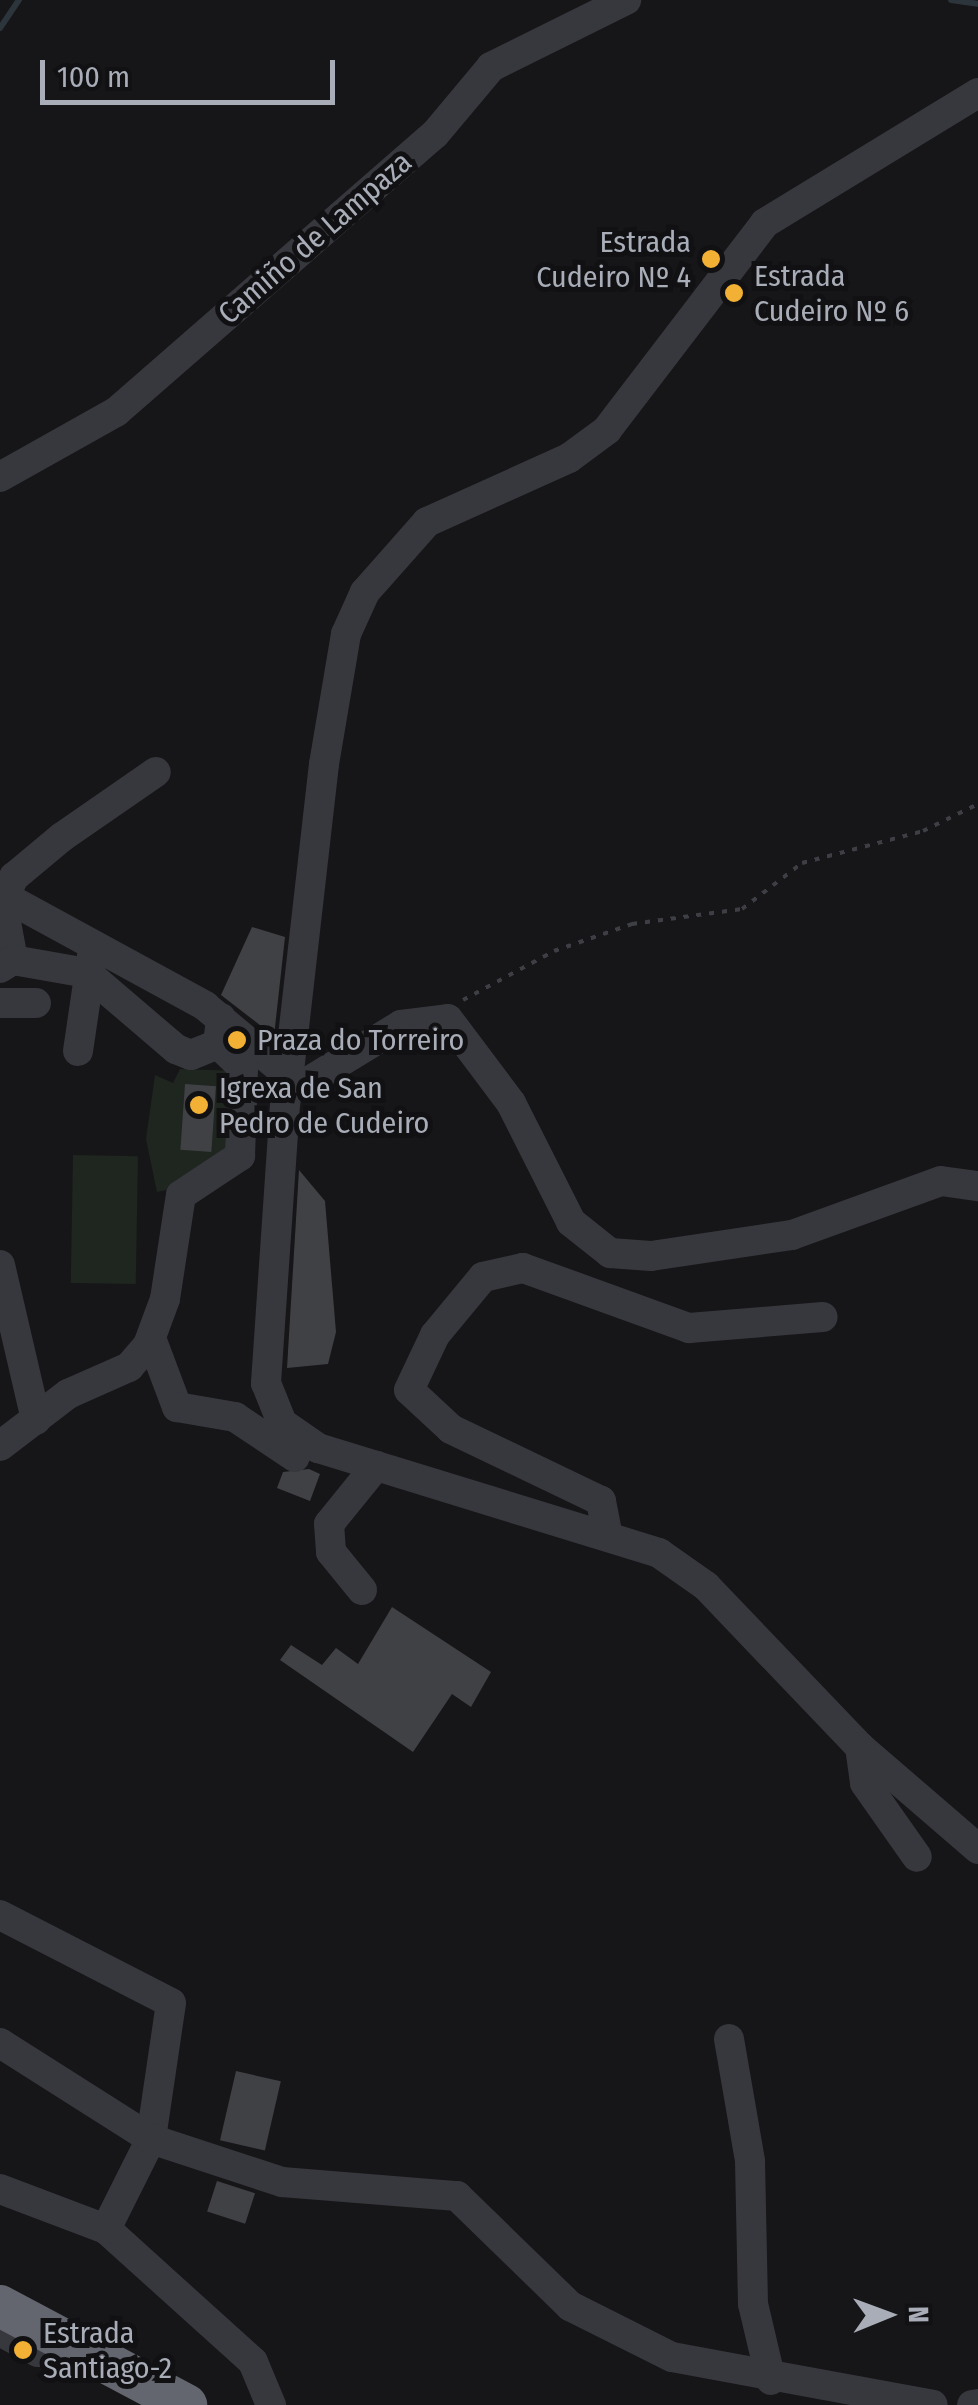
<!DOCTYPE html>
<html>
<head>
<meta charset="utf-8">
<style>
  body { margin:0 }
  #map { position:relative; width:978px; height:2405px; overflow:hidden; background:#161618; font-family:"Fira Sans Condensed",sans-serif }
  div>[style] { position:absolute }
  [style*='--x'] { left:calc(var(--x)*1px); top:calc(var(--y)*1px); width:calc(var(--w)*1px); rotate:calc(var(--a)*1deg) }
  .green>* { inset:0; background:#1e261f; transform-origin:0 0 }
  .stream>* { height:6px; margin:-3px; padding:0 3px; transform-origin:3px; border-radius:3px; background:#2c353c }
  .building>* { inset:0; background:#404145; transform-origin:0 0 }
  .path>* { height:4px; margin-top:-2px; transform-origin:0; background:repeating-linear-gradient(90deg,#3d3f44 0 5px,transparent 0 13px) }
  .minor>* { height:30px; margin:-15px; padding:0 15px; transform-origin:15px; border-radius:15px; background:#37383d }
  .highway>* { height:42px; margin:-21px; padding:0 21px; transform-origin:21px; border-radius:21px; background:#63666e }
  .dots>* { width:28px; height:28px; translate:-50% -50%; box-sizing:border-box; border:5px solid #111113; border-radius:50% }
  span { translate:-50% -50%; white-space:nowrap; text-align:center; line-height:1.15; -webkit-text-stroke:10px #111113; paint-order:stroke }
  .street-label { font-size:30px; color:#a8adb8 }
  .poi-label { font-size:30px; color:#a8adb8 }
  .right { translate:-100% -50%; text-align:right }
  .left { translate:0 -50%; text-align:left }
  .north { position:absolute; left:838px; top:2265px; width:100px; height:100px; -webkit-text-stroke:8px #111113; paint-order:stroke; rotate:89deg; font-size:28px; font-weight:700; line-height:40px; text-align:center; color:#a8adb8 }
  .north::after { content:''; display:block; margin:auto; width:35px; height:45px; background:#a8adb8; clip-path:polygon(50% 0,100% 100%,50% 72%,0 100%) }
  .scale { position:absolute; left:40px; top:60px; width:295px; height:45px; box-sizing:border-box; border:5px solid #a8adb8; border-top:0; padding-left:12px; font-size:30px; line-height:35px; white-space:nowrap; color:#a8adb8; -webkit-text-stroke:8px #111113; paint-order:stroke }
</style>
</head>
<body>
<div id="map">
  <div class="green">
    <div style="clip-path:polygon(180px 1069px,240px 1071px,236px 1148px,194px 1184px,157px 1192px,146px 1139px,155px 1075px,173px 1083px)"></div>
    <div style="left:73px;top:1155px;width:65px;height:128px;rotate:1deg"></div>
  </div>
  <div class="stream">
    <div style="--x:951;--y:0;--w:27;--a:8"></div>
    <div style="--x:0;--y:28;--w:34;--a:-56"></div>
  </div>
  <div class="building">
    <div style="clip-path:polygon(252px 927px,285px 937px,274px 1036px,221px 995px)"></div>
    <div style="left:185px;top:1084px;width:31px;height:66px;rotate:4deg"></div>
    <div style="clip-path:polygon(299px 1170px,325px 1201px,336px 1332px,328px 1364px,287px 1368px)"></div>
    <div style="clip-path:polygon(309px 1469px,320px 1474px,310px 1501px,277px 1488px,283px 1472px)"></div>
    <div style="clip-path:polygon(392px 1607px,491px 1672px,471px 1707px,452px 1694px,413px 1752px,280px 1660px,291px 1645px,322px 1665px,336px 1648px,358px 1664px)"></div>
    <div style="left:236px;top:2071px;width:46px;height:71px;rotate:13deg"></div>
    <div style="left:217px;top:2181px;width:40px;height:32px;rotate:18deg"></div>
  </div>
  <div class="path">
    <div style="--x:463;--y:1000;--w:103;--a:-28.3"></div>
    <div style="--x:554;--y:951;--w:83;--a:-19.1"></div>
    <div style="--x:632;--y:924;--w:111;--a:-7.8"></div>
    <div style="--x:742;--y:909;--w:76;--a:-37.5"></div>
    <div style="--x:802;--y:863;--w:125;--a:-14.8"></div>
    <div style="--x:923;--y:831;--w:61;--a:-26.1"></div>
  </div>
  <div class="minor">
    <div style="--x:978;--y:93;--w:250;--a:148.6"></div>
    <div style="--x:765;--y:223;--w:260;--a:127.4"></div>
    <div style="--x:607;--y:430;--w:47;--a:143.6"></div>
    <div style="--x:569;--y:458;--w:156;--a:155.7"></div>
    <div style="--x:427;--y:522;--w:94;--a:131.5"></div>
    <div style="--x:365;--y:592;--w:46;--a:114.3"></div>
    <div style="--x:346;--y:634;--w:132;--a:99.6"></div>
    <div style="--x:324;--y:764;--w:342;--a:96.5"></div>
    <div style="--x:285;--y:1104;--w:280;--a:93.9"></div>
    <div style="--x:266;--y:1383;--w:43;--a:68.2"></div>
    <div style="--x:282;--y:1423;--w:44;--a:34.8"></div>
    <div style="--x:318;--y:1448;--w:357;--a:17.1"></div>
    <div style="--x:659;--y:1553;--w:57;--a:35.1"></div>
    <div style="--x:706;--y:1586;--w:223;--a:46.3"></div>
    <div style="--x:860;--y:1747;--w:156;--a:40.8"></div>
    <div style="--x:0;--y:477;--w:133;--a:-29.3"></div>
    <div style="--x:116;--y:412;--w:423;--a:-41.1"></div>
    <div style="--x:435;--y:134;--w:87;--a:-50.1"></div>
    <div style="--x:491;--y:67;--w:151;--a:-26.4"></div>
    <div style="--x:0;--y:894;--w:234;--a:28.6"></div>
    <div style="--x:205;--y:1006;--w:125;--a:39.8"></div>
    <div style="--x:301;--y:1086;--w:117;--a:-31.4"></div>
    <div style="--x:401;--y:1025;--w:47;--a:-7.3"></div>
    <div style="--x:448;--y:1019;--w:105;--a:53.1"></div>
    <div style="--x:511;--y:1103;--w:133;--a:63.2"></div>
    <div style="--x:571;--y:1222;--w:50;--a:38.5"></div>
    <div style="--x:610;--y:1253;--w:41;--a:4.2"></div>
    <div style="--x:651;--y:1256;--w:143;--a:-8.5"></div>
    <div style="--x:792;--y:1235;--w:158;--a:-19.9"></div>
    <div style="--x:941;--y:1181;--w:37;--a:8"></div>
    <div style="--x:1;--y:895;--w:66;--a:79.5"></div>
    <div style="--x:5;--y:896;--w:21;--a:-65"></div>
    <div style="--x:14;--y:877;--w:62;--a:-39.8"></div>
    <div style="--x:62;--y:837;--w:114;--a:-34.7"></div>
    <div style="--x:0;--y:968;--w:15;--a:-32"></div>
    <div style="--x:13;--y:960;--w:75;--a:10"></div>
    <div style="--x:87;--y:973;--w:117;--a:40.5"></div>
    <div style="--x:176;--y:1049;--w:16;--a:22"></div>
    <div style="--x:191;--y:1055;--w:29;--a:-22"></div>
    <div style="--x:0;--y:1003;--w:36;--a:0"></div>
    <div style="--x:78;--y:1051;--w:96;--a:-81.6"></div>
    <div style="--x:0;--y:1265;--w:159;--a:76.9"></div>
    <div style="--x:151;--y:1338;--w:74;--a:69.4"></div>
    <div style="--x:177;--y:1407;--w:59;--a:9.8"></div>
    <div style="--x:235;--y:1417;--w:72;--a:33.7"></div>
    <div style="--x:0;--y:1446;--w:86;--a:-37.4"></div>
    <div style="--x:68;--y:1394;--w:67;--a:-23.9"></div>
    <div style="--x:129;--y:1367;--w:29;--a:-49"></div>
    <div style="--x:148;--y:1345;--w:49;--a:-69.7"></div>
    <div style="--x:165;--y:1299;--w:105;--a:-81.3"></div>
    <div style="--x:181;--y:1195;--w:71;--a:-33.5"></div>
    <div style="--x:240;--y:1156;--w:88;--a:-88"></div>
    <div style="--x:243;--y:1068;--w:35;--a:-136"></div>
    <div style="--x:218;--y:1044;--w:26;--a:-83"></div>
    <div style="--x:607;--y:1532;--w:32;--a:-101"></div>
    <div style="--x:601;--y:1501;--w:166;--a:-154.4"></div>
    <div style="--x:451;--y:1429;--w:57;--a:-137.1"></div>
    <div style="--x:409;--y:1390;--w:61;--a:-64.7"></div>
    <div style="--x:435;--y:1335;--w:75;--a:-50.4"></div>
    <div style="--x:483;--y:1277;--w:41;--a:-12.7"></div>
    <div style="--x:523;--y:1268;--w:177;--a:19.9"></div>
    <div style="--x:689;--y:1328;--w:134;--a:-4.7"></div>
    <div style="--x:362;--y:1590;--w:49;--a:-129.2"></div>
    <div style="--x:331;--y:1552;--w:28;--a:-94"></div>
    <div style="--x:329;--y:1524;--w:75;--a:-51"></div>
    <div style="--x:860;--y:1747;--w:36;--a:82"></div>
    <div style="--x:865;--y:1783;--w:90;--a:54.9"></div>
    <div style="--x:0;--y:1915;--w:192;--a:27.2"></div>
    <div style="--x:171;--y:2003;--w:137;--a:98.4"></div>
    <div style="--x:151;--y:2139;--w:101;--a:116.6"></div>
    <div style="--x:106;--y:2229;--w:198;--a:42.1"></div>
    <div style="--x:253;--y:2362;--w:47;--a:67.3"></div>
    <div style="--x:729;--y:2039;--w:124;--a:80.2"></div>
    <div style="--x:750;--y:2161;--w:143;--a:88.8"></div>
    <div style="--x:753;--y:2304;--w:78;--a:76.7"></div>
    <div style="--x:0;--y:2043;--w:179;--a:32.4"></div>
    <div style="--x:151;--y:2139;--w:138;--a:18.2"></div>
    <div style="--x:282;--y:2182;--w:176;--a:4.6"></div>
    <div style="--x:457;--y:2196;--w:158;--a:44.2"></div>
    <div style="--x:570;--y:2306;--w:114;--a:26.6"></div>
    <div style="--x:672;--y:2357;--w:265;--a:10.4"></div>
    <div style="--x:0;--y:2189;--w:113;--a:20.7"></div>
    <div style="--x:0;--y:2331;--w:43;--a:28.9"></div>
    <div style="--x:38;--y:2352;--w:44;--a:0"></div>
    <div style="--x:972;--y:2405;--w:6;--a:-9"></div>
  </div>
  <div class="highway">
    <div style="--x:0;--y:2306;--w:211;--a:28"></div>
  </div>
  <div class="dots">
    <div style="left:711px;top:259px;background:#f2b134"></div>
    <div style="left:734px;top:293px;background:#f2b134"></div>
    <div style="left:237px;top:1040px;background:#f2b134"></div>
    <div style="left:199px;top:1105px;background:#f2b134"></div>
    <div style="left:23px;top:2350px;background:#f2b134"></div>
  </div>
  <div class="street-label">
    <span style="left:315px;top:238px;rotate:-41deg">Camiño de Lampaza</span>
  </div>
  <div class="poi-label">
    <span class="right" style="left:691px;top:259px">Estrada<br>Cudeiro Nº 4</span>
    <span class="left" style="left:754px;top:293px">Estrada<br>Cudeiro Nº 6</span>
    <span class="left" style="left:257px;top:1040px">Praza do Torreiro</span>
    <span class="left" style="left:219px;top:1105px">Igrexa de San<br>Pedro de Cudeiro</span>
    <span class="left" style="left:43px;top:2350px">Estrada<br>Santiago-2</span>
  </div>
  <div class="north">N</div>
  <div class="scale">100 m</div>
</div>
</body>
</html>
